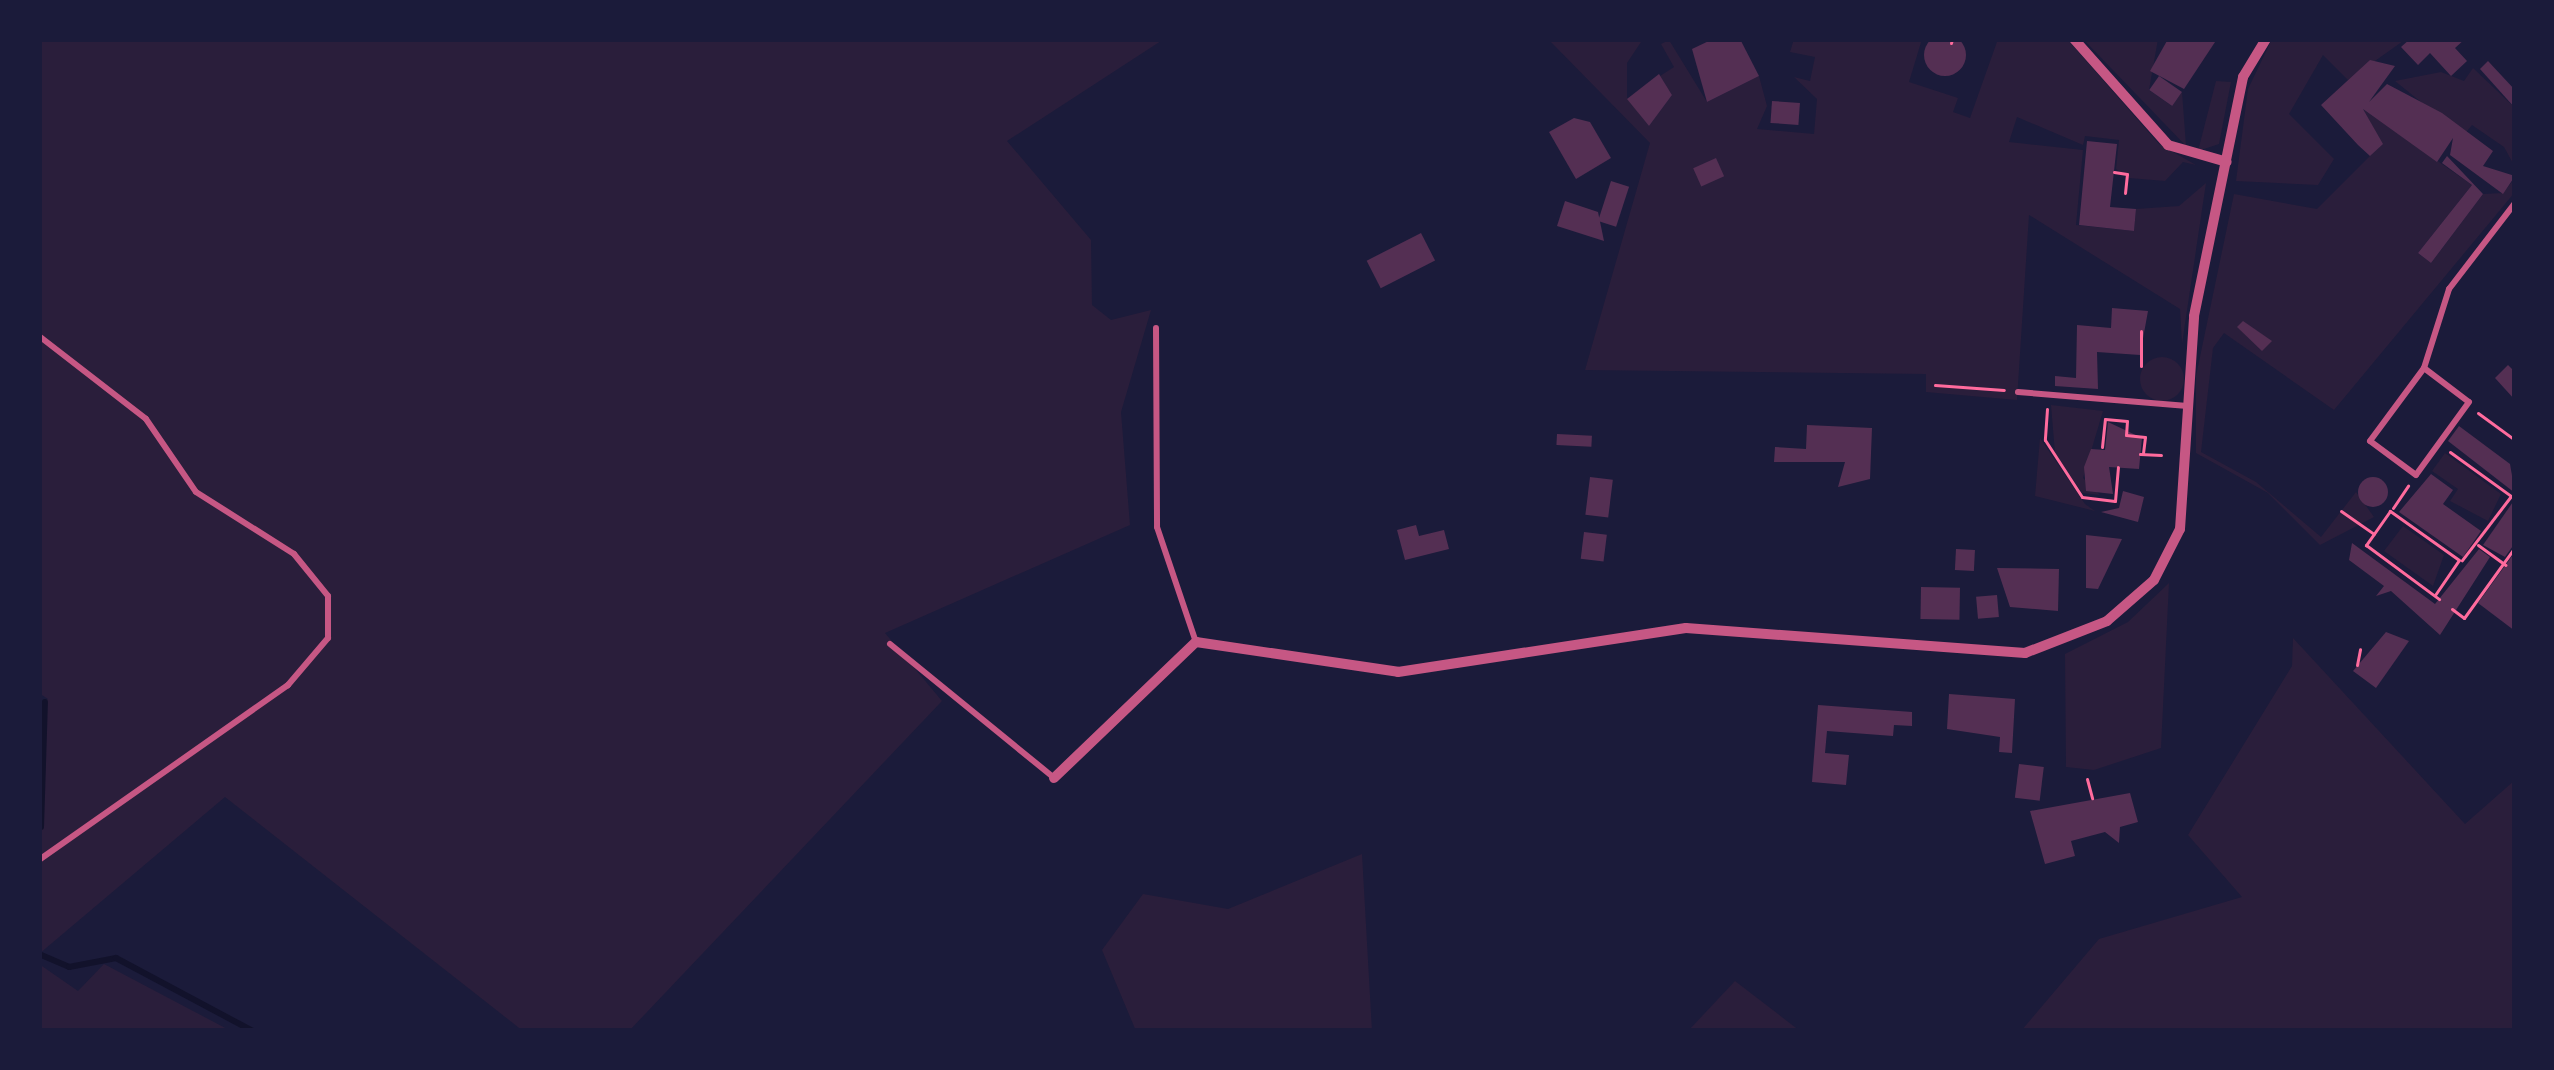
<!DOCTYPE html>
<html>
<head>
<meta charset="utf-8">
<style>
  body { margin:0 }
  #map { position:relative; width:2554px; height:1070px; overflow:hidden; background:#1b1b3a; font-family:Jost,sans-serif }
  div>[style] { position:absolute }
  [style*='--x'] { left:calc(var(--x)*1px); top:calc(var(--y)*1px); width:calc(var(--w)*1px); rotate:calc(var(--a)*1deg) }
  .green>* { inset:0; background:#2a1e3b }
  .round { border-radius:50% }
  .stream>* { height:6px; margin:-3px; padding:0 3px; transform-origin:3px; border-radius:3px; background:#12122b }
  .building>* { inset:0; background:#542f53; transform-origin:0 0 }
  .path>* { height:3px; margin:-1.5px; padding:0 1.5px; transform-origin:1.5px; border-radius:1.5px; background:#ff6b9d }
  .service>* { height:6px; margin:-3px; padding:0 3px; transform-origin:3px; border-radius:3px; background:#c65784 }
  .minor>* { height:10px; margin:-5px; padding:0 5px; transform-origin:5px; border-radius:5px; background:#c65784 }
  span { translate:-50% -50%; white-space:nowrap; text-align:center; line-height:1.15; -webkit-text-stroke:9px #1b1b3a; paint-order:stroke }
  .frame { position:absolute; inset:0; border:42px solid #1b1b3a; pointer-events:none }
</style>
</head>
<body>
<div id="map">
  <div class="green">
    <div style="clip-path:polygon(39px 39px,1164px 39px,1007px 141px,1091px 240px,1092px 305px,1111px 320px,1151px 310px,1121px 412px,1130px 525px,885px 633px,942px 701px,629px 1031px,523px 1031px,225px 797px,39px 954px,39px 706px,48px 699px,39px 693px)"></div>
    <div style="clip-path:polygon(1548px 39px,1643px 39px,1627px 63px,1627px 98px,1649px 126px,1672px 95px,1660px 76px,1674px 67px,1661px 44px,1669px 40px,1707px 102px,1759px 76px,1767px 106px,1757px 129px,1814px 134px,1817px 99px,1794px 77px,1810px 81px,1815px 57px,1790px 52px,1794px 39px,1922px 39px,1909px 82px,1958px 98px,1953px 112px,1970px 118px,1998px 39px,2067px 39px,2159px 144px,2196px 165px,2183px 162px,2165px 181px,2129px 178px,2116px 169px,2119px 140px,2085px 136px,2083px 145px,2017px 117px,2009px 142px,2083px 150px,2076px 225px,2134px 231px,2136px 209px,2179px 206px,2206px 183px,2182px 344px,2180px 309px,2029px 215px,2017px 400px,1926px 392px,1926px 374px,1585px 370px,1650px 143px)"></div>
    <div style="clip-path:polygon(2083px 39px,2158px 39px,2149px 90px,2172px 106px,2182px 92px,2186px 146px)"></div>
    <div style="clip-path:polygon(2272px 39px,2406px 39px,2348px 80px,2323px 55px,2289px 114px,2334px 159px,2318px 185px,2236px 181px,2248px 89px)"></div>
    <div style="clip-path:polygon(2473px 68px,2515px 108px,2515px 167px,2504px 147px,2472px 125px,2463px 136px,2395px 81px,2441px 72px,2464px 81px)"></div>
    <div style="clip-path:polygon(2216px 81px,2231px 82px,2219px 144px,2198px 151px)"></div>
    <div style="clip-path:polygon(2363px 109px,2472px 185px,2418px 253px,2431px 263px,2483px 194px,2503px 193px,2515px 178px,2515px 192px,2334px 410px,2224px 333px,2213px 348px,2201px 452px,2256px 482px,2321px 537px,2356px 492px,2374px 517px,2320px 545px,2268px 493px,2196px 453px,2196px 376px,2234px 194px,2317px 209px,2382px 144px)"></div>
    <div class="round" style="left:2140px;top:357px;width:44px;height:44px"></div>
    <div style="clip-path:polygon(2051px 405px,2103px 411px,2083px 478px,2100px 495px,2082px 493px,2055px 453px)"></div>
    <div style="clip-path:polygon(2040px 438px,2085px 504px,2095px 511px,2035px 496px)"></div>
    <div style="clip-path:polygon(2445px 453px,2501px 494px,2488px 521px,2450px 501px,2458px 489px,2432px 471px)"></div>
    <div style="clip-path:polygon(2403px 526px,2444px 555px,2433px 586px,2384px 551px)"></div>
    <div style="clip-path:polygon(2169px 583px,2161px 748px,2094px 770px,2066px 767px,2065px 654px,2128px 622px)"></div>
    <div style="clip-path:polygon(2293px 638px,2465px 824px,2515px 780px,2515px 1031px,2021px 1031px,2099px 939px,2242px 897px,2188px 835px,2292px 666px)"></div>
    <div style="clip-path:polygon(1362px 854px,1372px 1031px,1136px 1031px,1102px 950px,1143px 894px,1228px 909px)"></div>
    <div style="clip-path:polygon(39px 964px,78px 991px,104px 964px,231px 1031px,39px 1031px)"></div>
    <div style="clip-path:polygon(1735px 981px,1800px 1031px,1688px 1031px)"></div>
  </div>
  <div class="stream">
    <div style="--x:41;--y:827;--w:125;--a:-88.2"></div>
    <div style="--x:39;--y:954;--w:33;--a:23"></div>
    <div style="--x:69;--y:967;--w:48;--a:-10.8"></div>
    <div style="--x:116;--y:958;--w:155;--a:28.1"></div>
  </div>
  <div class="building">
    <div class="round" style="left:1924px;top:34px;width:42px;height:42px"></div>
    <div style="clip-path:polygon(1713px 39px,1740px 39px,1759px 76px,1707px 102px,1692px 49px)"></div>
    <div style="clip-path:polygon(2168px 39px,2217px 39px,2184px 89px,2150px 71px)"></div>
    <div style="clip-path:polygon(2410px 39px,2465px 39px,2455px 48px,2467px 61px,2451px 76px,2430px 53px,2418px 65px,2401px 47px)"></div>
    <div style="clip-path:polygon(2370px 60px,2395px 66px,2369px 102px,2387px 84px,2442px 113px,2493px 151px,2483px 166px,2515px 176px,2503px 194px,2450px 155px,2453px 138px,2437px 162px,2363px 109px,2383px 144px,2370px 156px,2358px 145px,2321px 105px)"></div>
    <div style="clip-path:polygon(2488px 61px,2515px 90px,2515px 108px,2480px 69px)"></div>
    <div style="clip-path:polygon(1659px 74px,1672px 95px,1649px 126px,1627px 99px)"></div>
    <div style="left:2159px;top:76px;width:28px;height:17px;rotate:35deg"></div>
    <div style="left:1772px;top:101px;width:28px;height:22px;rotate:4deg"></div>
    <div style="clip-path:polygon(1574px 118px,1590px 122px,1611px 158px,1576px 179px,1549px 132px)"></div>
    <div style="clip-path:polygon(2087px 141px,2117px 144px,2110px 207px,2136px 209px,2134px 231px,2079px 225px)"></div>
    <div style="clip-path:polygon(2447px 156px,2483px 194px,2431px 263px,2418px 253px,2472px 185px,2442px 163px)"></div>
    <div style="left:1716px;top:158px;width:20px;height:25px;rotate:66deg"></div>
    <div style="left:1611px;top:181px;width:19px;height:42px;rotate:18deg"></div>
    <div style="clip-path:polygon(1565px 201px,1598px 212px,1604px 241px,1557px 226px)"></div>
    <div style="left:1421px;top:233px;width:31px;height:61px;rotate:63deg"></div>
    <div style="clip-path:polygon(2112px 308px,2148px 311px,2140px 355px,2097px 352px,2098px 389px,2055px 386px,2055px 376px,2076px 378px,2077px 325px,2111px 328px)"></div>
    <div style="clip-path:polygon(2243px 321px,2272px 341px,2262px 351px,2237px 327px)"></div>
    <div style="clip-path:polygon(2508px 365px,2515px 372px,2515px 400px,2495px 378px)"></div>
    <div style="clip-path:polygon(2108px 422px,2142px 438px,2139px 469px,2109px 467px,2113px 494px,2086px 491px,2084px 467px,2091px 449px,2105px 450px)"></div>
    <div style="clip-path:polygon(1807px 425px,1872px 428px,1870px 479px,1838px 487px,1845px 462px,1774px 462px,1775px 447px,1806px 449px)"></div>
    <div style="clip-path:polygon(2459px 426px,2510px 464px,2515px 493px,2448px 441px)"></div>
    <div style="left:1557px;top:434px;width:35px;height:11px;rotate:3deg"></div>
    <div style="clip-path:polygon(2431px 474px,2453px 490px,2443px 504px,2481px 531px,2463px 557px,2399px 512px)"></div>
    <div style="left:1590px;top:477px;width:23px;height:38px;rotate:7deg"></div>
    <div class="round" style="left:2358px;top:477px;width:30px;height:30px"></div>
    <div style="clip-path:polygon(2123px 491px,2144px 497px,2138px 522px,2101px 512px,2119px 508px)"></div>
    <div style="clip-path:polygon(2515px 499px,2515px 543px,2505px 557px,2483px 545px)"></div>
    <div style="clip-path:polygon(1416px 525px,1419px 536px,1444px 530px,1449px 549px,1405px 560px,1397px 530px)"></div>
    <div style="left:1584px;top:532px;width:23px;height:27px;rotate:7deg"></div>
    <div style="clip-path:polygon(2086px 535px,2122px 539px,2098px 589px,2086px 588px)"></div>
    <div style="clip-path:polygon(2352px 543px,2435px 604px,2479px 549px,2490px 557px,2440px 635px,2391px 591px,2376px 596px,2384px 586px,2349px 560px)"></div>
    <div style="left:1956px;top:549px;width:19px;height:21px;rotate:3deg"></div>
    <div style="clip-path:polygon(2515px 552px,2515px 631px,2478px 603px)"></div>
    <div style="clip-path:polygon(1997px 568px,2059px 569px,2058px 611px,2010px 607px)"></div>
    <div style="left:1921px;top:587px;width:39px;height:32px;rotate:1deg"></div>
    <div style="left:1997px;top:595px;width:22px;height:21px;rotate:85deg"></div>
    <div style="clip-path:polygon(2386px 632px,2409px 641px,2376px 688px,2353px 671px)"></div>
    <div style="clip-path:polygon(1949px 694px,2015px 699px,2012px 753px,1999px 752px,2000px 737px,1947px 729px)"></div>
    <div style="clip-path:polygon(1818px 705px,1912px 712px,1912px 726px,1894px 725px,1893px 736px,1827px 731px,1825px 753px,1849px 755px,1846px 785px,1812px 782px)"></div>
    <div style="left:2019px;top:764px;width:25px;height:34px;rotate:7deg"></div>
    <div style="clip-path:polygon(2130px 793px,2138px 822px,2120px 827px,2119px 843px,2105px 832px,2071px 841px,2075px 856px,2045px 864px,2030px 811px)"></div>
  </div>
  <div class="path">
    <div style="--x:1951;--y:43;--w:4;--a:-76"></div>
    <div style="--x:2114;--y:172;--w:13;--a:9"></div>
    <div style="--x:2127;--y:174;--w:19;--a:96"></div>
    <div style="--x:2141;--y:331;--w:35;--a:90"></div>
    <div style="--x:1935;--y:385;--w:69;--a:4.1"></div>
    <div style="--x:2047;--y:409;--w:31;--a:94"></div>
    <div style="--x:2045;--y:440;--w:68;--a:57"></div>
    <div style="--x:2082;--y:497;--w:33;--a:7"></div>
    <div style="--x:2115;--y:501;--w:34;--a:-85"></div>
    <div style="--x:2478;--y:413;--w:46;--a:36.1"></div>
    <div style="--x:2102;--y:447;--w:28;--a:-84"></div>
    <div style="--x:2105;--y:419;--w:22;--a:5"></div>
    <div style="--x:2127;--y:421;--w:14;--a:94"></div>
    <div style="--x:2126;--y:435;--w:19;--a:6"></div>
    <div style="--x:2145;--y:437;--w:17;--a:97"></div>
    <div style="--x:2450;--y:452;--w:75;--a:35.8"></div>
    <div style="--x:2511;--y:496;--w:81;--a:127.4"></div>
    <div style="--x:2140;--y:454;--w:21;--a:3"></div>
    <div style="--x:2393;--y:508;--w:27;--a:-56"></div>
    <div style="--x:2341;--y:511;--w:40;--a:34.9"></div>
    <div style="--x:2478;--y:545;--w:34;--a:36"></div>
    <div style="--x:2435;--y:595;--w:42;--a:-55.6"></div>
    <div style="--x:2459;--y:560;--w:85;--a:-144.6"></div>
    <div style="--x:2390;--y:511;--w:42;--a:125.2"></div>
    <div style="--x:2366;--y:545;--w:91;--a:36.5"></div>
    <div style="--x:2452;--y:609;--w:15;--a:37"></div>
    <div style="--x:2464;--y:618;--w:87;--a:-54.3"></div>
    <div style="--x:2357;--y:665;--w:16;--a:-79"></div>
    <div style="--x:2087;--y:779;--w:20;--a:75"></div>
  </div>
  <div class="service">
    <div style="--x:1156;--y:328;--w:199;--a:89.7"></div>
    <div style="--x:1157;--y:527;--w:121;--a:71.3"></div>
    <div style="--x:39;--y:336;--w:135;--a:37.8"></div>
    <div style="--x:146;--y:419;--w:88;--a:55.6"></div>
    <div style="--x:196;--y:492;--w:116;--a:32.3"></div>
    <div style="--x:294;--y:554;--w:54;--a:51"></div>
    <div style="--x:328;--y:596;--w:42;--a:90"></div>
    <div style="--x:328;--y:638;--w:62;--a:130.4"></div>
    <div style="--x:288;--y:685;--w:304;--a:144.9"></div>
    <div style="--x:2424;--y:368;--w:56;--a:37.1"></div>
    <div style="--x:2469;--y:402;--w:90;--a:126"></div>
    <div style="--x:2416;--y:475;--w:57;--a:-143.5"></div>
    <div style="--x:2370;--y:441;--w:91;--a:-53.5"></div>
    <div style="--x:2424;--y:368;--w:83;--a:-72.4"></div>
    <div style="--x:2449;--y:289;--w:108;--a:-52.5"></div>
    <div style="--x:2018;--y:392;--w:170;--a:4.7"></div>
    <div style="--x:890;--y:644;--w:210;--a:39.2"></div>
  </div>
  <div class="minor">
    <div style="--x:2074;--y:39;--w:142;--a:48.4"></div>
    <div style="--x:2168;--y:145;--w:61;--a:16.1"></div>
    <div style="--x:1054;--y:778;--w:197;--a:-43.8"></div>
    <div style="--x:1196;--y:642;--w:204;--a:8.4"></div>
    <div style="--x:1398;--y:672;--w:291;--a:-8.7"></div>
    <div style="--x:1686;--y:628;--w:340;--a:4.2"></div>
    <div style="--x:2025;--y:653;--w:88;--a:-21.3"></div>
    <div style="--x:2107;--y:621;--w:62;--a:-41.1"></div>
    <div style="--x:2154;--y:580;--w:57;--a:-63"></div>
    <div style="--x:2180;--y:529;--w:213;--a:-86.2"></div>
    <div style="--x:2194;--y:316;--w:244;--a:-78.4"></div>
    <div style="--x:2243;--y:77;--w:44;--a:-58.8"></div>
  </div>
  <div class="frame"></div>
</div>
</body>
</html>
